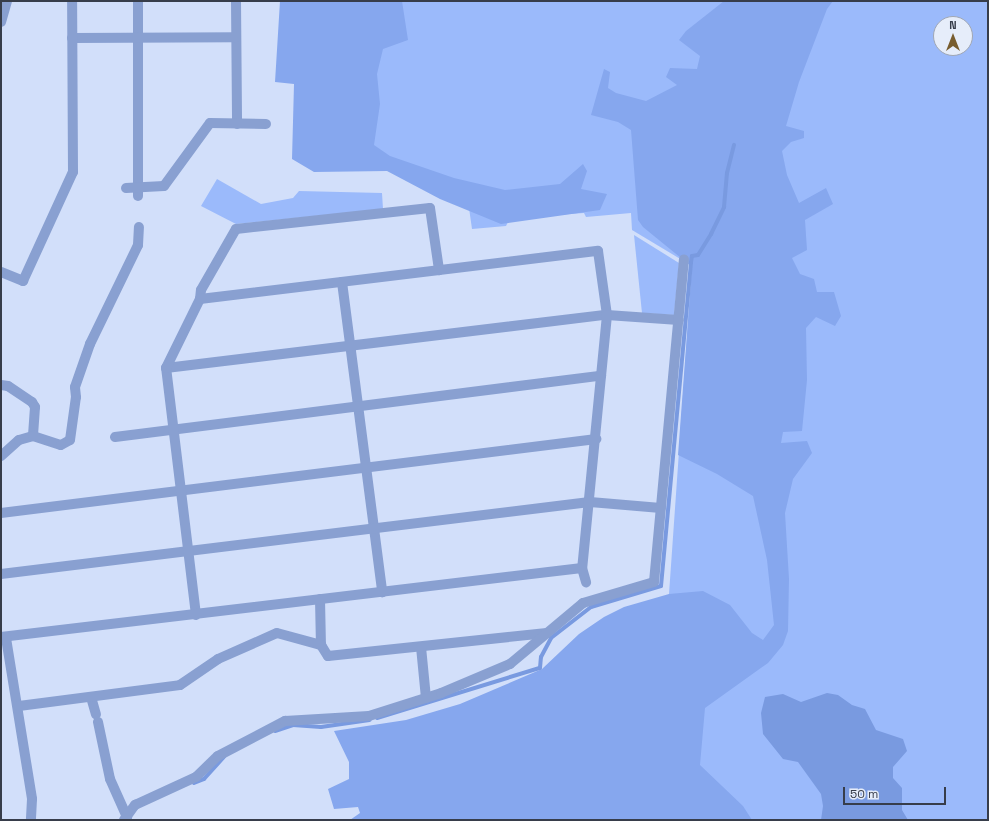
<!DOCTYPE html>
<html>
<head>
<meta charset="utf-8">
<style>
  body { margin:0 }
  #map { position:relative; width:989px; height:821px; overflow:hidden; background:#d2dffa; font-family:"Space Grotesk",sans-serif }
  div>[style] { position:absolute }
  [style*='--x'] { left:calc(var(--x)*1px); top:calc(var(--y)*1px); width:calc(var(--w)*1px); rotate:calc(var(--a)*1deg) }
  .green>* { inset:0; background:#9bbafb }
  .forest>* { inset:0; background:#86a7ee }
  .water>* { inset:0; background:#799ae0 }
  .stream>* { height:4px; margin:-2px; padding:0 2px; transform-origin:2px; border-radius:2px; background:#799ae0 }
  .street>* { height:10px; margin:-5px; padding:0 5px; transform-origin:5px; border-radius:5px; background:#89a0d1 }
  span { translate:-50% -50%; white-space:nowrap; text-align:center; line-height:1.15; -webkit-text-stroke:4px #e6edfa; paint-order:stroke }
  .frame { position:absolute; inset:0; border:2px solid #373d4a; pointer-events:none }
  .north { position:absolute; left:933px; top:16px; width:40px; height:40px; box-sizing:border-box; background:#e6edfa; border:1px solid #a0a7b4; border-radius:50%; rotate:0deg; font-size:11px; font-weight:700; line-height:16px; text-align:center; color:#373d4a }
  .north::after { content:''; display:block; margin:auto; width:14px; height:18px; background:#785d2f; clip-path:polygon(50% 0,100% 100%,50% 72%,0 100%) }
  .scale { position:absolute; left:843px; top:787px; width:103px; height:18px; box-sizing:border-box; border:2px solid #373d4a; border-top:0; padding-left:5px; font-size:12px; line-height:14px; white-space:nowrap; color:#373d4a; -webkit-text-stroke:3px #e6edfa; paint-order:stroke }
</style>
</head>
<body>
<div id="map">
  <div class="green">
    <div style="clip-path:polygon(evenodd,313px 1px,988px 1px,988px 820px,724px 820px,632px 690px,669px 594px,692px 266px,632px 230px,631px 213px,586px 217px,584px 213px,510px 218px,506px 226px,472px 229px,468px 201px,384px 163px,308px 162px,313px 1px,941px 24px,965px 24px,965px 48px,941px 48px,941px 24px)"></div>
    <div style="clip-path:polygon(217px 179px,261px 204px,293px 198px,299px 191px,382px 193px,383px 209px,236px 224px,201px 206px)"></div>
    <div style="clip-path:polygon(634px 235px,679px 263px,674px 315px,642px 313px)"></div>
  </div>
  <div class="forest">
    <div style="clip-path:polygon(280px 1px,402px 1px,408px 40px,383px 49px,377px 74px,380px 104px,374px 145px,390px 156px,454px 178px,505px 190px,560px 184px,583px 164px,587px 171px,581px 189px,607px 194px,600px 210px,501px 224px,440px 199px,387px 171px,314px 172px,292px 159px,294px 84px,275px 82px)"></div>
    <div style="clip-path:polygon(724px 1px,833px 1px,827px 9px,799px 82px,786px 126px,804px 131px,804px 138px,791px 142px,782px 151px,787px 175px,799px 203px,826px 188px,833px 204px,805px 220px,807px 250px,792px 258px,800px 274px,814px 279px,817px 292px,834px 292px,841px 316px,835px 326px,816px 317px,806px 328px,807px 380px,802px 431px,783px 432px,781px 443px,807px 441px,812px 453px,793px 479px,785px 513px,789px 579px,788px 631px,783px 645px,768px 663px,705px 708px,700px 765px,743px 806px,752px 820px,350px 820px,360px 813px,358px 807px,334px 809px,328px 789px,349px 779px,349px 762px,334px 731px,406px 720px,460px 704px,542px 669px,579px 634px,604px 617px,624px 607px,669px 594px,703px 591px,730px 605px,752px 633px,763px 640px,774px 625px,767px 560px,753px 496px,717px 474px,678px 455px,692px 267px,643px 227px,638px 220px,631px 130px,618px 122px,591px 115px,604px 69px,610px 72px,608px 88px,616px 93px,646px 101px,677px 85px,666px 77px,670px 68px,697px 69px,700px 56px,679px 40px,686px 31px)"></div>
  </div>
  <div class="water">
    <div style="clip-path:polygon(827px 693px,838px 695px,852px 705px,865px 709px,876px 730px,903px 739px,907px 751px,893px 767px,893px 778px,902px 788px,902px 810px,908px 820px,821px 820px,823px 806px,821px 794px,798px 762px,783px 759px,763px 734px,761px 713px,765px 697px,783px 694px,801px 702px)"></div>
  </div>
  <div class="stream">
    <div style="--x:377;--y:718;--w:170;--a:-17.1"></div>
    <div style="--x:540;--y:668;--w:11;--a:-85"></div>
    <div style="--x:541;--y:657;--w:21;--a:-62"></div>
    <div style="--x:551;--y:638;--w:51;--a:-37.8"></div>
    <div style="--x:591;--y:607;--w:73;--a:-16.7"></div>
    <div style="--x:661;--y:586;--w:325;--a:-84.7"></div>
    <div style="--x:691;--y:262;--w:6;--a:-81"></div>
    <div style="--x:692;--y:256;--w:6;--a:-9"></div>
    <div style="--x:698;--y:255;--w:25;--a:-58"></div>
    <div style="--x:711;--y:234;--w:30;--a:-64"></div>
    <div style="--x:724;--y:207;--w:34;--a:-85"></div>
    <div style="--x:727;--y:173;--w:29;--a:-76"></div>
    <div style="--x:275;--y:731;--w:19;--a:-18"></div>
    <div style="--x:293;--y:725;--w:28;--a:4"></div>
    <div style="--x:321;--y:727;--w:49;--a:-8.1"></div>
    <div style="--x:194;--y:783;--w:11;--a:-22"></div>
    <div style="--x:204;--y:779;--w:30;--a:-48"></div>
  </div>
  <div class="street">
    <div style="--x:138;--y:1;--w:195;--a:90"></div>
    <div style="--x:236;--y:1;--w:123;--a:89.5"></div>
    <div style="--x:1;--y:22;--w:22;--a:-74"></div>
    <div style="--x:72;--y:38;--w:164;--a:-0.3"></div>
    <div style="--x:126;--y:188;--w:38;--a:-3"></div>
    <div style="--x:164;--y:186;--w:78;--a:-53.9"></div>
    <div style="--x:210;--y:123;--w:56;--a:1"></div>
    <div style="--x:1;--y:272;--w:24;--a:22"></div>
    <div style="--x:23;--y:281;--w:120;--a:-65.4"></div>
    <div style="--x:73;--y:172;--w:171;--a:-90.3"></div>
    <div style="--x:342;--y:282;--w:313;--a:82.6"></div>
    <div style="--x:200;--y:299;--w:9;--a:-84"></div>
    <div style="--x:201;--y:290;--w:70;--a:-60.2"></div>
    <div style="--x:236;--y:229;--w:195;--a:-6.2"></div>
    <div style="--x:430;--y:208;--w:63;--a:81.7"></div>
    <div style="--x:166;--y:368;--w:444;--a:-6.9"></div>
    <div style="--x:607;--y:315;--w:72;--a:4"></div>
    <div style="--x:1;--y:385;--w:7;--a:8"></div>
    <div style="--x:8;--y:386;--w:29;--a:34"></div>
    <div style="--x:32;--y:402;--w:6;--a:59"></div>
    <div style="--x:35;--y:407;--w:29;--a:94"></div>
    <div style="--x:115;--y:437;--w:490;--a:-7.2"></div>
    <div style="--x:1;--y:456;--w:24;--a:-42"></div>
    <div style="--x:19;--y:440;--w:15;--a:-16"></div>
    <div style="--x:33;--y:436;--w:29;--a:18"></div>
    <div style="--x:61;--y:445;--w:10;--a:-29"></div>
    <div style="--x:70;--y:440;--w:43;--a:-82.1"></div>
    <div style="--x:76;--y:397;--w:10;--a:-96"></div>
    <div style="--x:75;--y:387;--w:46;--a:-70.8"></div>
    <div style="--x:90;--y:344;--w:110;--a:-64.1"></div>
    <div style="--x:138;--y:245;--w:18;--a:-87"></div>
    <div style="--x:1;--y:513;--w:600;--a:-7.09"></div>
    <div style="--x:1;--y:574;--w:593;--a:-6.97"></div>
    <div style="--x:590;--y:502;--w:71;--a:4.8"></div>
    <div style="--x:320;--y:599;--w:46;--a:88.8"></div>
    <div style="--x:321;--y:645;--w:13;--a:58"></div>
    <div style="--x:328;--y:656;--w:220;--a:-6"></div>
    <div style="--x:196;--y:615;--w:249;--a:-96.9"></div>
    <div style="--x:166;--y:368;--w:77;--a:-63.8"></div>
    <div style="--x:200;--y:299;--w:401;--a:-6.9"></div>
    <div style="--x:598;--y:251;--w:65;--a:82"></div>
    <div style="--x:607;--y:315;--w:254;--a:95.6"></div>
    <div style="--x:582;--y:568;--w:15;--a:74"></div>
    <div style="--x:1;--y:637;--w:585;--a:-6.77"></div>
    <div style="--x:6;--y:638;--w:163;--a:80.8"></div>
    <div style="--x:32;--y:799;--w:21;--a:93"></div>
    <div style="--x:421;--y:647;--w:51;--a:84.4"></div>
    <div style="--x:91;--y:697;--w:18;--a:74"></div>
    <div style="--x:19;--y:706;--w:162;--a:-7.4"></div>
    <div style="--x:180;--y:685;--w:46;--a:-34.4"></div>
    <div style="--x:218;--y:659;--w:64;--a:-23.8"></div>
    <div style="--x:277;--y:633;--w:46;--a:15.3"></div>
    <div style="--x:98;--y:722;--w:58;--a:78.1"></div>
    <div style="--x:110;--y:779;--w:42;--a:65.9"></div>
    <div style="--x:124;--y:820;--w:19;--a:-54"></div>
    <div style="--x:135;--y:805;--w:67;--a:-24.7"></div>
    <div style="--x:196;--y:777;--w:30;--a:-44"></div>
    <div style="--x:218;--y:756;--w:76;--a:-27.6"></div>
    <div style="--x:285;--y:721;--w:84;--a:-3.4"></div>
    <div style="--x:369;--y:716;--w:76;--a:-17.7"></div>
    <div style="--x:441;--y:693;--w:75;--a:-22.8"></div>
    <div style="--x:510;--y:664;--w:95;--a:-39.9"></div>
    <div style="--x:583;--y:603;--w:74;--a:-16.5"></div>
    <div style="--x:654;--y:582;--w:324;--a:-84.7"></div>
  </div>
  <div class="frame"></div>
  <div class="north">N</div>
  <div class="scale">50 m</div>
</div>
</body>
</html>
